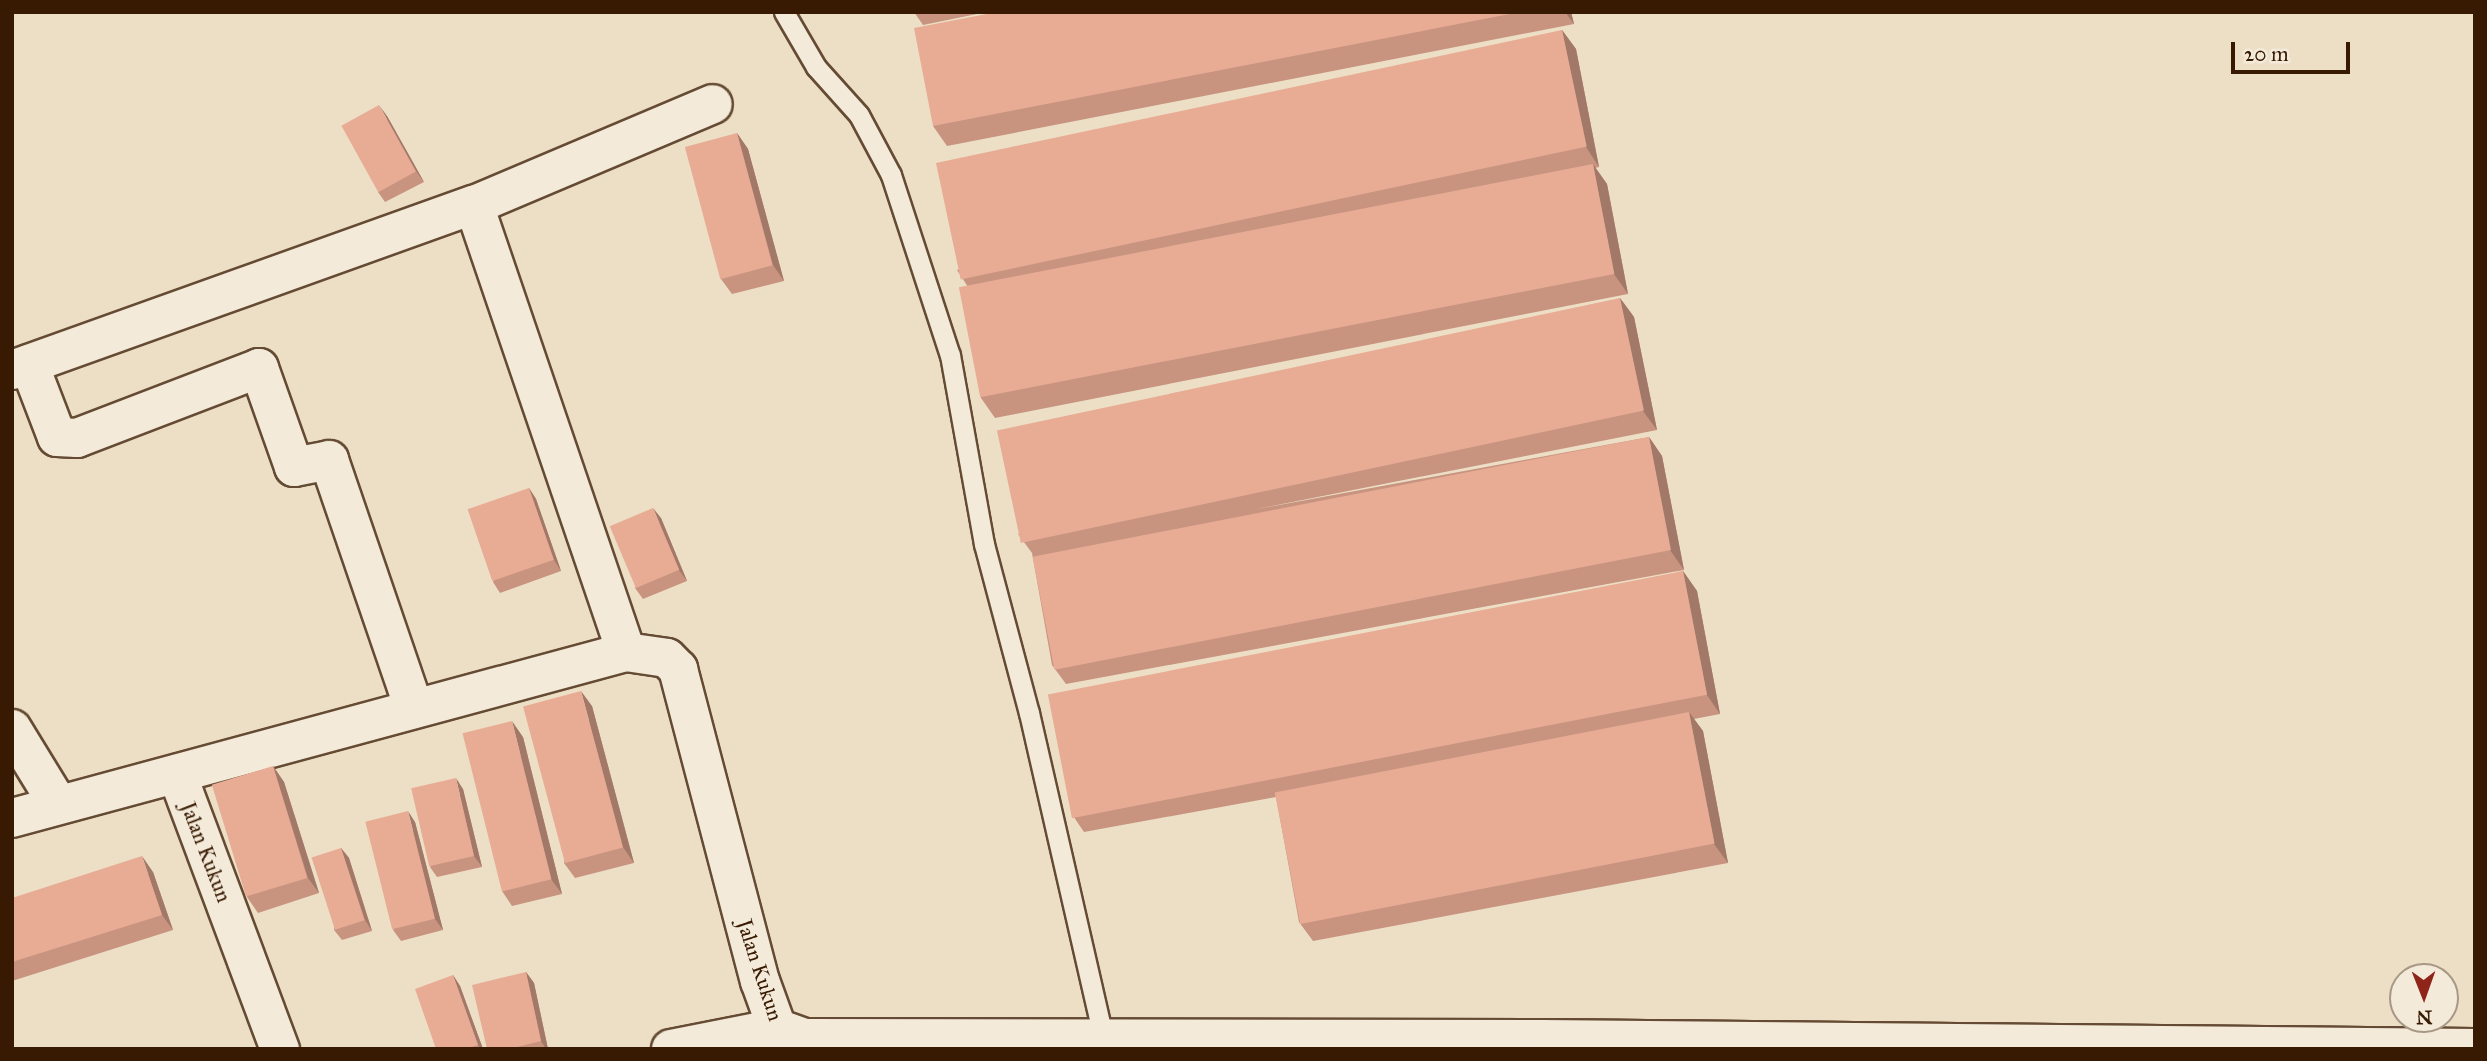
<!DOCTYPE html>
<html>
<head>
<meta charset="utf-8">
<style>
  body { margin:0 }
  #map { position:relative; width:2487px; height:1061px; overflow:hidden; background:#eddfc6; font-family:"IM FELL Great Primer",serif }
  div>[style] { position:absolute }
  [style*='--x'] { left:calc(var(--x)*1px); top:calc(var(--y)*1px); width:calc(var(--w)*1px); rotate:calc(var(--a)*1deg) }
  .roads { filter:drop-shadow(2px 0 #654b33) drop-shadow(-2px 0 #654b33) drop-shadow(0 2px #654b33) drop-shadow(0 -2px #654b33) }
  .lane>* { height:19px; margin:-9.5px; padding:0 9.5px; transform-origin:9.5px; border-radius:9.5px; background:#f3eada }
  .street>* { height:38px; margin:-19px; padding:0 19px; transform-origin:19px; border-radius:19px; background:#f3eada }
  .wall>* { inset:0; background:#c89480 }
  .shaded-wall>* { inset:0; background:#a27868 }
  .building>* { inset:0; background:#e8ac95; transform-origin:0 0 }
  span { translate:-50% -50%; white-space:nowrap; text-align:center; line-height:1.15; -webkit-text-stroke:5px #f3eada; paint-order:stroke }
  .street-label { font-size:21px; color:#381a02 }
  .frame { position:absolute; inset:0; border:14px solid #381a02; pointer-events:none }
  .north { position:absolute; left:2389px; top:963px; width:70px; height:70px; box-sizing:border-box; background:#f3eada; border:2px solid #a89784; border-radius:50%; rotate:179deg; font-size:19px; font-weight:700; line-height:28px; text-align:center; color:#381a02 }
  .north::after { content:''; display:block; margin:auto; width:24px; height:32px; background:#8f2418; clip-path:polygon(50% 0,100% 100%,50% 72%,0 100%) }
  .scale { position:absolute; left:2231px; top:42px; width:119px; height:32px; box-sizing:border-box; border:4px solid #381a02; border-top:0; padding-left:9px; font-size:21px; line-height:24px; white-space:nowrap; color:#381a02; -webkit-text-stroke:5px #f3eada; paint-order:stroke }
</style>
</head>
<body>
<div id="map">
  <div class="roads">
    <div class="lane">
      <div style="--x:784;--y:12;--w:64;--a:59.8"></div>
      <div style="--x:816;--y:67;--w:64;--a:48.1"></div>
      <div style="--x:859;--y:115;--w:68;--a:61.9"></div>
      <div style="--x:891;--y:175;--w:189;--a:71.9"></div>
      <div style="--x:950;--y:355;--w:192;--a:79.8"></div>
      <div style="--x:984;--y:544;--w:175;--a:75.1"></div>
      <div style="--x:1029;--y:713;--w:332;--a:77.1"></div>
    </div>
    <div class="street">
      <div style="--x:474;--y:205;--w:472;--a:71.2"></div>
      <div style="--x:29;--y:364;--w:78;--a:69"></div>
      <div style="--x:57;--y:437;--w:20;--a:3"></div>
      <div style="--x:77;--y:438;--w:195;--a:-21"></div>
      <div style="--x:259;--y:368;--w:105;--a:70.5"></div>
      <div style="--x:294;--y:467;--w:36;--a:-11"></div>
      <div style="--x:329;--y:460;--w:262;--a:71.1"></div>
      <div style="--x:12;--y:370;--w:491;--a:-19.7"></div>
      <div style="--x:474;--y:205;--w:259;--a:-22.9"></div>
      <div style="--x:12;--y:729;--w:88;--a:58.5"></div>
      <div style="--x:177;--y:774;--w:294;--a:69.5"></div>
      <div style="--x:12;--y:818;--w:636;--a:-15.13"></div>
      <div style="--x:626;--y:652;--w:41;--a:8.3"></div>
      <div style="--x:667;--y:658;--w:16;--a:45"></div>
      <div style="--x:678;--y:669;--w:323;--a:75.3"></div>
      <div style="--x:760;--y:981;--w:50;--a:70.1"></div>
      <div style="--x:777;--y:1028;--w:29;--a:20"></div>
      <div style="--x:804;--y:1038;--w:738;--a:0.08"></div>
      <div style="--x:1542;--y:1039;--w:933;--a:0.55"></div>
      <div style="--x:671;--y:1049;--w:108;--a:-11.2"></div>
    </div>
  </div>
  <div class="wall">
    <div style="clip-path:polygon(914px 12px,987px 12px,923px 25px)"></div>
    <div style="clip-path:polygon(997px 12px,1571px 12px,1574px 24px,947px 146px,933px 126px)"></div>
    <div style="clip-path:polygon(1562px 30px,1576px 49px,1599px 167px,1595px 168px,1607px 184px,1628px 294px,995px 418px,981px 398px,968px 287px,957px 270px)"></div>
    <div style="clip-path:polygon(387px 116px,424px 182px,385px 202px,378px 192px)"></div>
    <div style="clip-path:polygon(737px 133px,748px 149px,784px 281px,732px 294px,721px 279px)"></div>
    <div style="clip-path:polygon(1620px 298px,1634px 317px,1657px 430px,1252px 510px,1649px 437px,1662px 456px,1684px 570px,1066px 684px,1052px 665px,1032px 553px,1018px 534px)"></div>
    <div style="clip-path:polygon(529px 488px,536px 499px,561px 571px,500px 593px,493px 582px)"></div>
    <div style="clip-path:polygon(661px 518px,687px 581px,643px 599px,635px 588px)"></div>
    <div style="clip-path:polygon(1683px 571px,1697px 591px,1720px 714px,1694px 719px,1703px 731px,1728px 863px,1313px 941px,1299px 922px,1276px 797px,1084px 832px,1071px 813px)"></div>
    <div style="clip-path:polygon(592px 706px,634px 863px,575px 878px,564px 863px)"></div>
    <div style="clip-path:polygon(523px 737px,562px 894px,512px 906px,502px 891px)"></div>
    <div style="clip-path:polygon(273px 766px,284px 782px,319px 893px,258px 913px,247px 897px)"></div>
    <div style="clip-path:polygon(463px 789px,482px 867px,437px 877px,430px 867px)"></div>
    <div style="clip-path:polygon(415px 822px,443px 930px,401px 941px,393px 930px)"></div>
    <div style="clip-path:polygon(341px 848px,349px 858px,372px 931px,342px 940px,334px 930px)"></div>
    <div style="clip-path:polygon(153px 872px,173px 930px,12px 981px,12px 898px)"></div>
    <div style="clip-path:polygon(526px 972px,534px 983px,548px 1049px,487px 1049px)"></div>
    <div style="clip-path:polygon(453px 975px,460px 986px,483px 1049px,436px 1049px)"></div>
  </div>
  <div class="shaded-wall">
    <div style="clip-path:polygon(1565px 12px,1571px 12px,1574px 24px)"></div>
    <div style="clip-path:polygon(1562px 30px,1576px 49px,1599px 167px,1586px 147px)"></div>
    <div style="clip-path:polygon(379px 105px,387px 116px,424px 182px,416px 171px)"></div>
    <div style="clip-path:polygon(737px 133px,748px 149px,784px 281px,773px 265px)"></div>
    <div style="clip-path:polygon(1593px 164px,1607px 184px,1628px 294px,1614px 274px)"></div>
    <div style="clip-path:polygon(1620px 298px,1634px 317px,1657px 430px,1643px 411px)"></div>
    <div style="clip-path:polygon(1649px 437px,1662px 456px,1684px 570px,1670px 550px)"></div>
    <div style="clip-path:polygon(529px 488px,536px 499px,561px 571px,554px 560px)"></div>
    <div style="clip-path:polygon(653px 508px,661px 518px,687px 581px,679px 570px)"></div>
    <div style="clip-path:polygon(1683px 571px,1697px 591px,1720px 714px,1707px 695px)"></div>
    <div style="clip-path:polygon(581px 691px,592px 706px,634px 863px,623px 847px)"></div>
    <div style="clip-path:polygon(1689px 712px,1703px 731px,1728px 863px,1714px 844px)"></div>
    <div style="clip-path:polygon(512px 721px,523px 737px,562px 894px,551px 879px)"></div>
    <div style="clip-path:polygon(273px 766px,284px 782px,319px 893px,308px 878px)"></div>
    <div style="clip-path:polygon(456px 778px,463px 789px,482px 867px,474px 856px)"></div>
    <div style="clip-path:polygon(408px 811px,415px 822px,443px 930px,435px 919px)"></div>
    <div style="clip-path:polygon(341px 848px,349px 858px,372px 931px,365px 920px)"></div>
    <div style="clip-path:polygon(142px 856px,153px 872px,173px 930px,162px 915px)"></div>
    <div style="clip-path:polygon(526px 972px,534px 983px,548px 1049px,546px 1049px,541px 1041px)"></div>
    <div style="clip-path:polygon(453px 975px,460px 986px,483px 1049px,481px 1049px,478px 1045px)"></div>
  </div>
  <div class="building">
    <div style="clip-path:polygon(997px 12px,1520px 12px,933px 126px,914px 28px)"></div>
    <div style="left:1562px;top:30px;width:119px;height:640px;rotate:78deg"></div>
    <div style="left:379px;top:105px;width:76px;height:43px;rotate:61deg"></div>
    <div style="left:737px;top:133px;width:137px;height:54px;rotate:75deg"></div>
    <div style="left:1593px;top:164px;width:112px;height:646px;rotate:79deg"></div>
    <div style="left:1620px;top:298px;width:115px;height:637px;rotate:78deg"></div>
    <div style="left:1649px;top:437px;width:115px;height:628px;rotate:79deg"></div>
    <div style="left:529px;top:488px;width:76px;height:65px;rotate:71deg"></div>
    <div style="left:653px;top:508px;width:67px;height:47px;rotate:67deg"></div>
    <div style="left:1683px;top:571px;width:126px;height:647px;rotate:79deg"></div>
    <div style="left:581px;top:691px;width:162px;height:60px;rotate:75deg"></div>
    <div style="left:1689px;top:712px;width:134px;height:422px;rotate:79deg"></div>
    <div style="left:512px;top:721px;width:163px;height:51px;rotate:76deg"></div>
    <div style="left:273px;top:766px;width:117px;height:64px;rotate:73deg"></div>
    <div style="left:456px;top:778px;width:80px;height:46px;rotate:77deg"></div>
    <div style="left:408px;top:811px;width:111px;height:44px;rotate:76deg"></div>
    <div style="left:341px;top:848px;width:76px;height:31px;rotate:72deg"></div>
    <div style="clip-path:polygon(142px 856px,162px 915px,12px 962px,12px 898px)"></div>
    <div style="clip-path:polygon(526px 972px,541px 1041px,509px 1049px,487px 1049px,472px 985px)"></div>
    <div style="clip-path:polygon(453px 975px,478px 1045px,466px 1049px,436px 1049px,415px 989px)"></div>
  </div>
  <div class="street-label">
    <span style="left:206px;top:852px;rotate:69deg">Jalan Kukun</span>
    <span style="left:760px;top:970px;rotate:72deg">Jalan Kukun</span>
  </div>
  <div class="frame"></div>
  <div class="north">N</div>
  <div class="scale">20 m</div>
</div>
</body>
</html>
